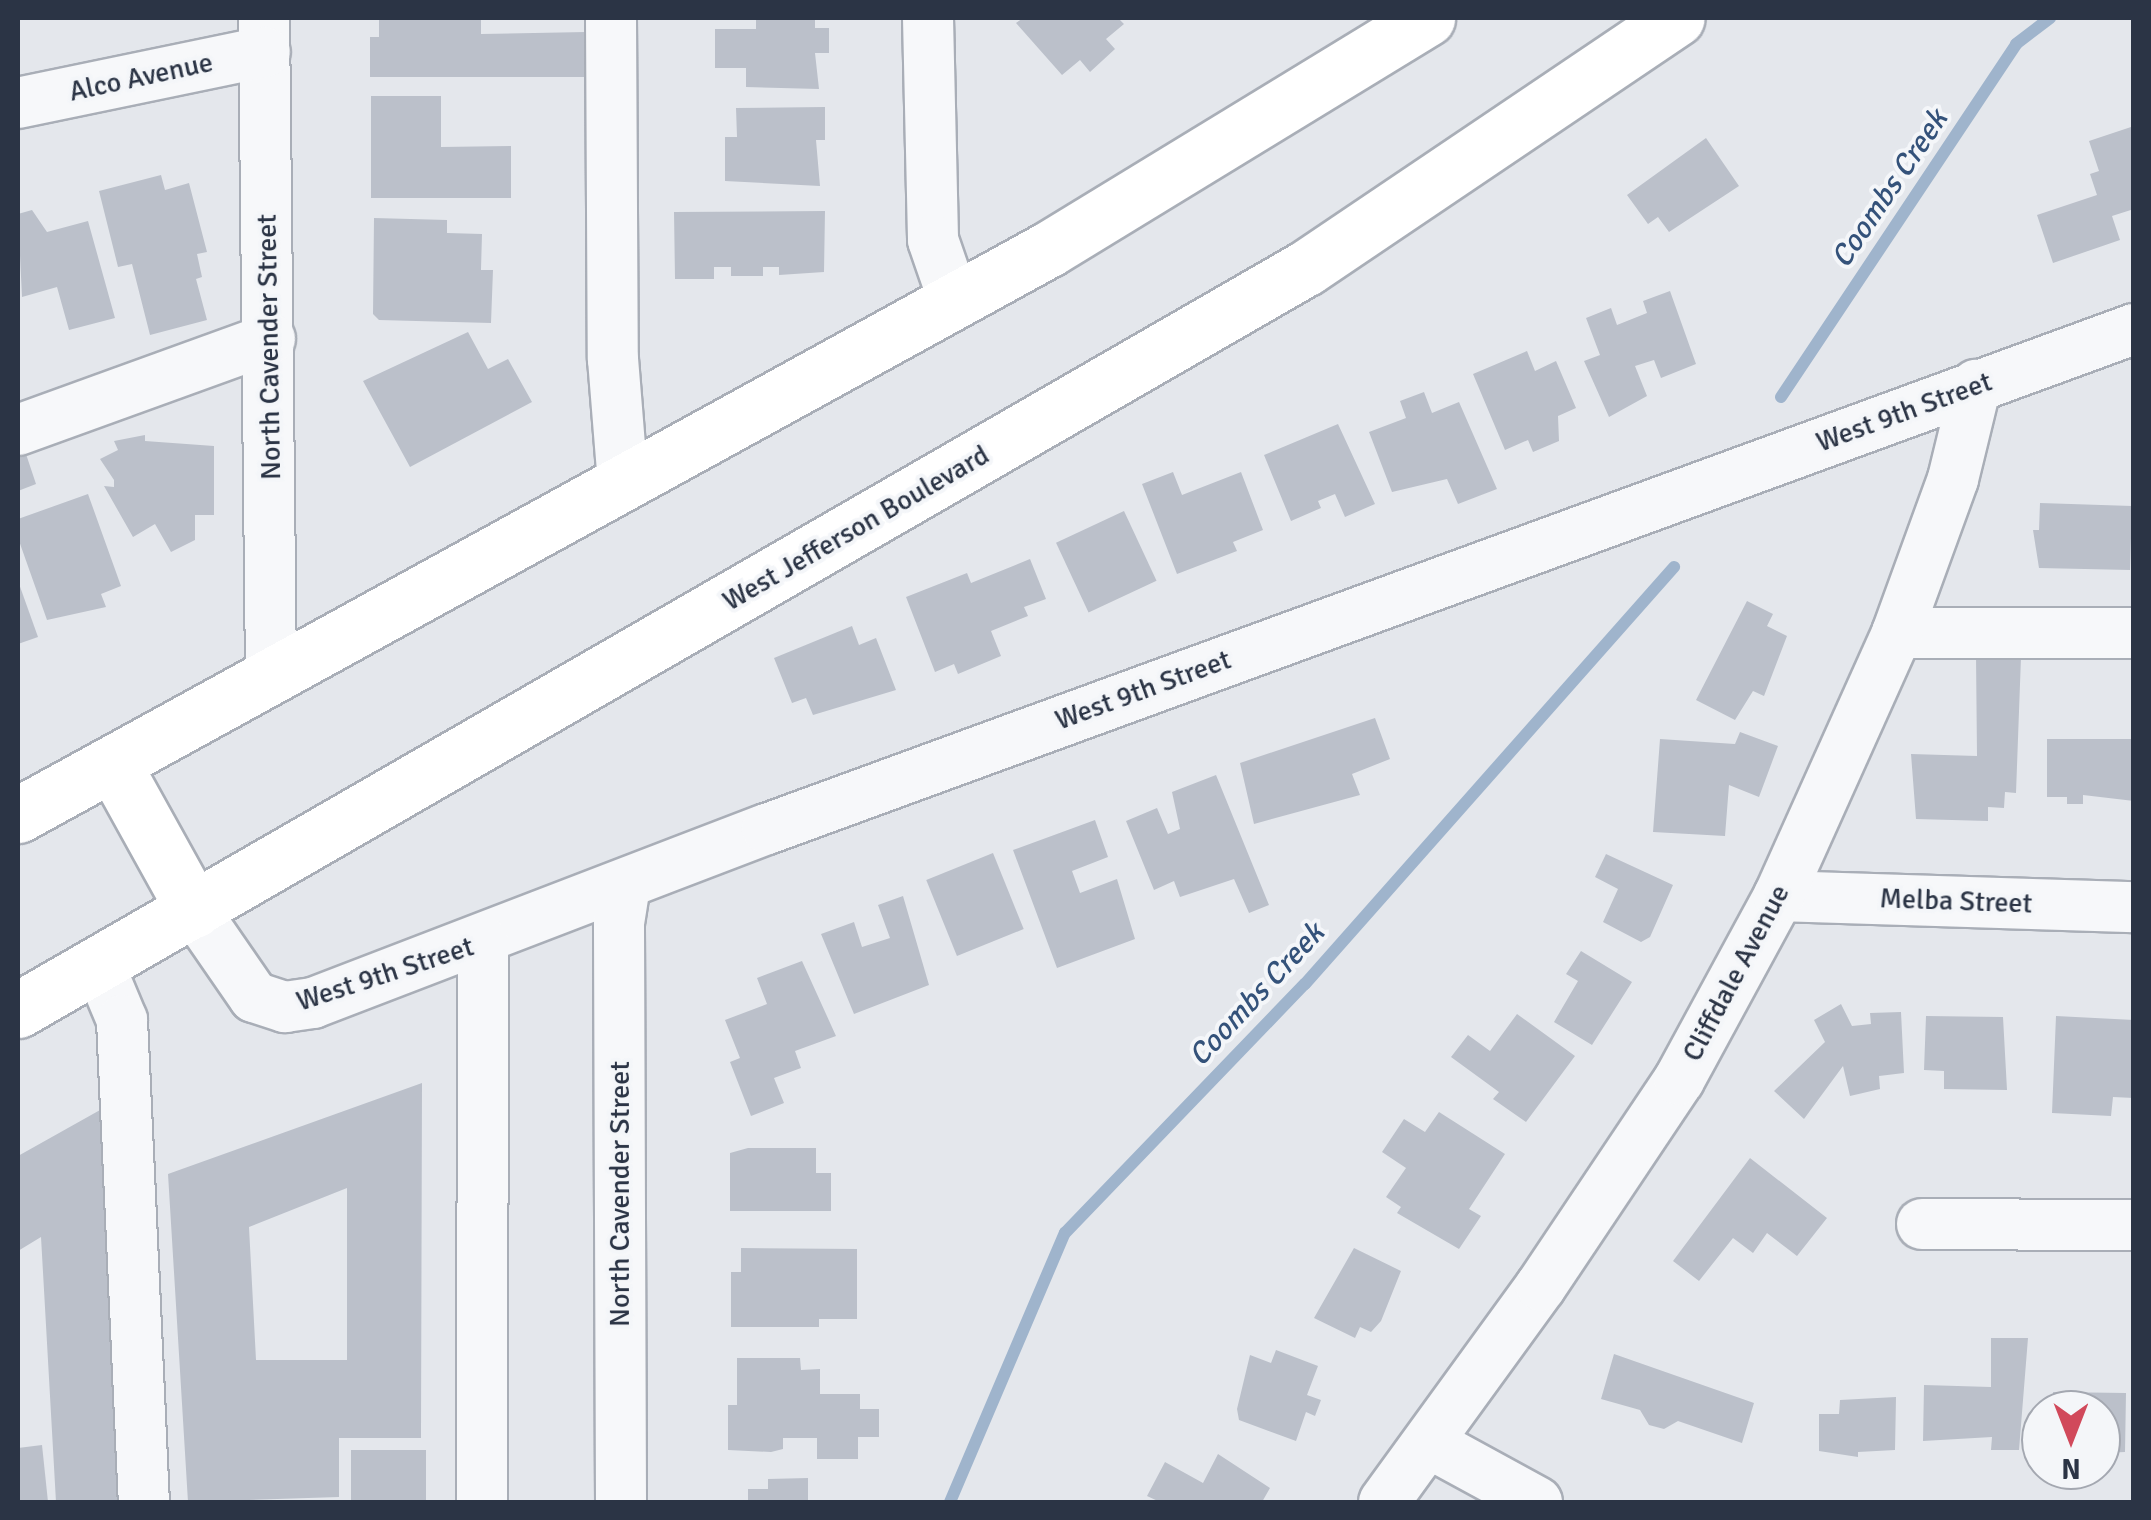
<!DOCTYPE html>
<html>
<head>
<meta charset="utf-8">
<style>
  body { margin:0 }
  #map { position:relative; width:2151px; height:1520px; overflow:hidden; background:#e4e7ec; font-family:Signika,sans-serif }
  div>[style] { position:absolute }
  [style*='--x'] { left:calc(var(--x)*1px); top:calc(var(--y)*1px); width:calc(var(--w)*1px); rotate:calc(var(--a)*1deg) }
  .stream>* { height:12px; margin:-6px; padding:0 6px; transform-origin:6px; border-radius:6px; background:#9fb4cc }
  .building>* { inset:0; background:#bbc0ca; transform-origin:0 0 }
  .roads { filter:drop-shadow(2px 0 #a9aeb7) drop-shadow(-2px 0 #a9aeb7) drop-shadow(0 2px #a9aeb7) drop-shadow(0 -2px #a9aeb7) }
  .minor>* { height:50px; margin:-25px; padding:0 25px; transform-origin:25px; border-radius:25px; background:#f7f8fa }
  .major>* { height:55px; margin:-27.5px; padding:0 27.5px; transform-origin:27.5px; border-radius:27.5px; background:#fff }
  span { translate:-50% -50%; white-space:nowrap; text-align:center; line-height:1.15; -webkit-text-stroke:8px #f4f6f9; paint-order:stroke }
  .street-label { font-size:28px; color:#2b3445 }
  .water-label { font-size:30px; color:#34527a; font-style:italic }
  .frame { position:absolute; inset:0; border:20px solid #2b3445; pointer-events:none }
  .north { position:absolute; left:2021px; top:1390px; width:100px; height:100px; box-sizing:border-box; background:#f4f6f9; border:2px solid #a4a8b1; border-radius:50%; rotate:180deg; font-size:28px; font-weight:700; line-height:40px; text-align:center; color:#2b3445 }
  .north::after { content:''; display:block; margin:auto; width:35px; height:45px; background:#d1495b; clip-path:polygon(50% 0,100% 100%,50% 72%,0 100%) }
</style>
</head>
<body>
<div id="map">
  <div class="stream">
    <div style="--x:1781;--y:397;--w:424;--a:-56.3"></div>
    <div style="--x:2016;--y:44;--w:43;--a:-37.4"></div>
    <div style="--x:950;--y:1502;--w:293;--a:-66.9"></div>
    <div style="--x:1065;--y:1233;--w:346;--a:-46.1"></div>
    <div style="--x:1305;--y:984;--w:557;--a:-48.49"></div>
  </div>
  <div class="building">
    <div style="clip-path:polygon(379px 18px,481px 18px,481px 34px,586px 32px,586px 77px,370px 77px,370px 37px,379px 37px)"></div>
    <div style="clip-path:polygon(756px 18px,815px 18px,815px 28px,829px 28px,829px 53px,815px 53px,819px 89px,746px 87px,746px 68px,715px 68px,715px 29px,756px 29px)"></div>
    <div style="clip-path:polygon(1023px 18px,1118px 18px,1124px 24px,1106px 39px,1115px 49px,1090px 72px,1080px 60px,1062px 75px,1016px 23px)"></div>
    <div style="clip-path:polygon(371px 96px,441px 96px,441px 147px,511px 146px,511px 198px,371px 198px)"></div>
    <div style="clip-path:polygon(825px 107px,825px 140px,816px 140px,820px 186px,725px 181px,725px 137px,737px 137px,736px 108px)"></div>
    <div style="clip-path:polygon(2134px 126px,2134px 209px,2112px 216px,2120px 240px,2053px 263px,2037px 215px,2097px 195px,2090px 174px,2099px 171px,2089px 141px)"></div>
    <div style="clip-path:polygon(1706px 138px,1739px 186px,1669px 232px,1658px 217px,1648px 224px,1627px 195px)"></div>
    <div style="clip-path:polygon(161px 175px,165px 190px,189px 183px,207px 252px,197px 254px,202px 277px,196px 279px,207px 320px,150px 335px,132px 264px,118px 267px,99px 191px)"></div>
    <div style="clip-path:polygon(32px 210px,47px 232px,88px 221px,115px 318px,69px 330px,57px 287px,22px 297px,18px 214px)"></div>
    <div style="clip-path:polygon(825px 211px,824px 272px,779px 275px,779px 267px,763px 267px,763px 276px,731px 276px,731px 267px,714px 267px,714px 279px,675px 279px,674px 212px)"></div>
    <div style="clip-path:polygon(374px 218px,447px 220px,447px 233px,482px 234px,481px 270px,493px 270px,491px 323px,379px 320px,373px 314px)"></div>
    <div style="clip-path:polygon(1670px 291px,1696px 364px,1661px 378px,1654px 360px,1635px 366px,1647px 396px,1609px 417px,1584px 361px,1600px 355px,1586px 318px,1611px 308px,1617px 325px,1647px 313px,1643px 301px)"></div>
    <div style="clip-path:polygon(468px 332px,488px 369px,508px 359px,532px 402px,410px 467px,363px 381px)"></div>
    <div style="clip-path:polygon(1527px 351px,1535px 371px,1556px 361px,1576px 408px,1558px 416px,1559px 441px,1533px 452px,1528px 440px,1505px 450px,1473px 374px)"></div>
    <div style="clip-path:polygon(1424px 392px,1432px 413px,1459px 402px,1497px 489px,1458px 504px,1447px 479px,1392px 492px,1369px 432px,1406px 418px,1400px 401px)"></div>
    <div style="clip-path:polygon(1338px 424px,1375px 504px,1345px 517px,1335px 494px,1318px 501px,1321px 508px,1291px 521px,1264px 455px)"></div>
    <div style="clip-path:polygon(145px 435px,145px 441px,214px 446px,214px 515px,195px 515px,195px 540px,171px 552px,155px 524px,133px 537px,104px 486px,114px 487px,114px 480px,100px 459px,118px 450px,114px 441px)"></div>
    <div style="clip-path:polygon(23px 445px,36px 484px,18px 491px,18px 447px)"></div>
    <div style="clip-path:polygon(1173px 472px,1182px 495px,1241px 472px,1263px 530px,1233px 542px,1237px 551px,1177px 574px,1142px 484px)"></div>
    <div style="clip-path:polygon(88px 494px,121px 586px,101px 594px,106px 607px,47px 620px,18px 538px,18px 519px)"></div>
    <div style="clip-path:polygon(2040px 503px,2132px 506px,2130px 570px,2039px 568px,2033px 530px,2039px 530px)"></div>
    <div style="left:1124px;top:511px;width:77px;height:75px;rotate:65deg"></div>
    <div style="clip-path:polygon(1030px 559px,1046px 599px,1024px 607px,1028px 616px,991px 631px,1001px 656px,958px 674px,954px 664px,935px 672px,906px 597px,967px 573px,971px 583px)"></div>
    <div style="clip-path:polygon(18px 581px,38px 637px,18px 644px)"></div>
    <div style="clip-path:polygon(1747px 601px,1773px 614px,1767px 626px,1787px 636px,1764px 696px,1753px 691px,1735px 720px,1696px 700px)"></div>
    <div style="clip-path:polygon(852px 626px,859px 645px,876px 638px,896px 690px,813px 715px,806px 698px,792px 703px,774px 658px)"></div>
    <div style="clip-path:polygon(1976px 656px,2021px 657px,2016px 793px,2005px 792px,2004px 808px,1988px 807px,1988px 821px,1916px 819px,1911px 754px,1977px 756px)"></div>
    <div style="clip-path:polygon(1375px 718px,1390px 759px,1352px 774px,1360px 795px,1254px 824px,1240px 763px)"></div>
    <div style="clip-path:polygon(1740px 732px,1778px 746px,1759px 797px,1729px 785px,1725px 836px,1653px 832px,1660px 739px,1735px 744px)"></div>
    <div style="clip-path:polygon(2047px 739px,2134px 739px,2134px 801px,2083px 795px,2083px 804px,2067px 804px,2067px 797px,2047px 797px)"></div>
    <div style="clip-path:polygon(1216px 775px,1269px 905px,1249px 913px,1234px 879px,1180px 897px,1174px 881px,1154px 890px,1126px 821px,1157px 808px,1168px 834px,1180px 829px,1172px 792px)"></div>
    <div style="clip-path:polygon(1095px 820px,1108px 857px,1072px 871px,1080px 893px,1117px 879px,1135px 939px,1057px 968px,1013px 850px)"></div>
    <div style="left:993px;top:853px;width:82px;height:72px;rotate:68deg"></div>
    <div style="clip-path:polygon(1606px 854px,1673px 885px,1650px 937px,1641px 942px,1603px 922px,1618px 889px,1595px 877px)"></div>
    <div style="clip-path:polygon(903px 896px,929px 985px,854px 1014px,821px 934px,854px 922px,862px 947px,890px 938px,878px 905px)"></div>
    <div style="clip-path:polygon(1581px 951px,1632px 982px,1592px 1045px,1554px 1022px,1578px 981px,1566px 974px)"></div>
    <div style="clip-path:polygon(802px 961px,836px 1036px,795px 1051px,801px 1068px,774px 1078px,784px 1103px,751px 1116px,730px 1062px,740px 1058px,725px 1020px,767px 1004px,757px 978px)"></div>
    <div style="clip-path:polygon(1841px 1004px,1852px 1026px,1871px 1024px,1870px 1013px,1901px 1012px,1904px 1073px,1879px 1076px,1880px 1089px,1850px 1096px,1843px 1066px,1804px 1119px,1774px 1091px,1825px 1042px,1814px 1020px)"></div>
    <div style="clip-path:polygon(1517px 1014px,1575px 1056px,1526px 1122px,1493px 1099px,1499px 1092px,1451px 1057px,1468px 1035px,1490px 1051px)"></div>
    <div style="clip-path:polygon(1926px 1016px,2003px 1017px,2007px 1090px,1944px 1089px,1944px 1071px,1924px 1070px)"></div>
    <div style="clip-path:polygon(2056px 1016px,2134px 1020px,2134px 1098px,2113px 1097px,2111px 1116px,2052px 1113px)"></div>
    <div style="clip-path:polygon(evenodd,422px 1083px,421px 1438px,339px 1438px,339px 1497px,188px 1502px,168px 1174px,422px 1083px,347px 1188px,347px 1360px,256px 1360px,249px 1227px,347px 1188px)"></div>
    <div style="clip-path:polygon(109px 1105px,131px 1502px,56px 1502px,41px 1237px,18px 1251px,18px 1156px)"></div>
    <div style="clip-path:polygon(1439px 1112px,1505px 1154px,1469px 1209px,1481px 1216px,1459px 1249px,1397px 1213px,1401px 1207px,1386px 1197px,1406px 1168px,1382px 1152px,1404px 1119px,1425px 1132px)"></div>
    <div style="clip-path:polygon(748px 1148px,816px 1148px,816px 1173px,831px 1173px,831px 1211px,730px 1211px,730px 1153px)"></div>
    <div style="clip-path:polygon(1750px 1158px,1827px 1218px,1797px 1256px,1767px 1233px,1753px 1253px,1733px 1238px,1699px 1281px,1673px 1261px)"></div>
    <div style="clip-path:polygon(741px 1248px,857px 1249px,857px 1319px,819px 1319px,819px 1327px,731px 1327px,731px 1272px,741px 1272px)"></div>
    <div style="clip-path:polygon(1354px 1248px,1401px 1271px,1381px 1321px,1371px 1332px,1360px 1327px,1355px 1338px,1314px 1318px)"></div>
    <div style="clip-path:polygon(1991px 1338px,2028px 1338px,2019px 1450px,1991px 1450px,1992px 1437px,1923px 1441px,1924px 1385px,1991px 1387px)"></div>
    <div style="clip-path:polygon(1276px 1350px,1318px 1366px,1307px 1395px,1321px 1400px,1315px 1416px,1306px 1412px,1296px 1441px,1239px 1420px,1237px 1409px,1250px 1355px,1271px 1363px)"></div>
    <div style="clip-path:polygon(1614px 1354px,1754px 1403px,1742px 1443px,1678px 1421px,1664px 1429px,1649px 1425px,1640px 1410px,1601px 1399px)"></div>
    <div style="clip-path:polygon(737px 1358px,800px 1358px,801px 1370px,820px 1369px,820px 1394px,860px 1394px,860px 1409px,879px 1409px,879px 1437px,858px 1437px,858px 1459px,817px 1459px,817px 1438px,783px 1438px,783px 1449px,771px 1452px,728px 1450px,728px 1405px,737px 1405px)"></div>
    <div style="clip-path:polygon(2053px 1392px,2126px 1393px,2125px 1452px,2101px 1453px,2101px 1410px,2053px 1410px)"></div>
    <div style="clip-path:polygon(1896px 1397px,1895px 1450px,1858px 1452px,1858px 1457px,1819px 1451px,1819px 1414px,1839px 1414px,1840px 1400px)"></div>
    <div style="clip-path:polygon(42px 1445px,48px 1502px,18px 1502px,18px 1448px)"></div>
    <div style="left:351px;top:1450px;width:75px;height:52px"></div>
    <div style="clip-path:polygon(1218px 1454px,1270px 1488px,1262px 1502px,1160px 1502px,1147px 1496px,1165px 1462px,1203px 1483px)"></div>
    <div style="clip-path:polygon(808px 1478px,808px 1502px,748px 1502px,748px 1489px,768px 1489px,768px 1479px)"></div>
  </div>
  <div class="roads">
    <div class="minor">
      <div style="--x:264;--y:18;--w:659;--a:89.39"></div>
      <div style="--x:611;--y:18;--w:341;--a:89.7"></div>
      <div style="--x:613;--y:359;--w:123;--a:85.4"></div>
      <div style="--x:928;--y:18;--w:222;--a:88.7"></div>
      <div style="--x:933;--y:240;--w:65;--a:71"></div>
      <div style="--x:18;--y:103;--w:252;--a:-11.7"></div>
      <div style="--x:18;--y:430;--w:268;--a:-19.9"></div>
      <div style="--x:1897;--y:633;--w:237;--a:0"></div>
      <div style="--x:1779;--y:896;--w:355;--a:1.8"></div>
      <div style="--x:194;--y:910;--w:106;--a:55.4"></div>
      <div style="--x:254;--y:997;--w:33;--a:18"></div>
      <div style="--x:285;--y:1007;--w:28;--a:-8"></div>
      <div style="--x:313;--y:1003;--w:486;--a:-21"></div>
      <div style="--x:767;--y:829;--w:1456;--a:-20.09"></div>
      <div style="--x:99;--y:965;--w:60;--a:67.3"></div>
      <div style="--x:122;--y:1020;--w:483;--a:87.4"></div>
      <div style="--x:1922;--y:1224;--w:212;--a:0.3"></div>
      <div style="--x:1429;--y:1443;--w:123;--a:28.6"></div>
      <div style="--x:482;--y:1502;--w:561;--a:-89.9"></div>
      <div style="--x:621;--y:1502;--w:579;--a:-90.2"></div>
      <div style="--x:619;--y:923;--w:37;--a:-81"></div>
      <div style="--x:1384;--y:1502;--w:267;--a:-54"></div>
      <div style="--x:1541;--y:1286;--w:248;--a:-56.2"></div>
      <div style="--x:1679;--y:1080;--w:209;--a:-61.5"></div>
      <div style="--x:1779;--y:896;--w:288;--a:-65.8"></div>
      <div style="--x:1897;--y:633;--w:164;--a:-70"></div>
      <div style="--x:1953;--y:479;--w:97;--a:-76.3"></div>
    </div>
    <div class="major">
      <div style="--x:113;--y:764;--w:167;--a:61"></div>
      <div style="--x:18;--y:815;--w:1176;--a:-28.77"></div>
      <div style="--x:1049;--y:249;--w:443;--a:-31.4"></div>
      <div style="--x:18;--y:1010;--w:1486;--a:-29.95"></div>
      <div style="--x:1306;--y:268;--w:447;--a:-34"></div>
    </div>
  </div>
  <div class="street-label">
    <span style="left:141px;top:77px;rotate:-12deg">Alco Avenue</span>
    <span style="left:269px;top:347px;rotate:-91deg">North Cavender Street</span>
    <span style="left:1904px;top:412px;rotate:-20deg">West 9th Street</span>
    <span style="left:856px;top:528px;rotate:-30deg">West Jefferson Boulevard</span>
    <span style="left:1143px;top:690px;rotate:-20deg">West 9th Street</span>
    <span style="left:1956px;top:901px;rotate:2deg">Melba Street</span>
    <span style="left:1736px;top:973px;rotate:-62deg">Cliffdale Avenue</span>
    <span style="left:385px;top:974px;rotate:-18deg">West 9th Street</span>
    <span style="left:620px;top:1194px;rotate:-90deg">North Cavender Street</span>
  </div>
  <div class="water-label">
    <span style="left:1890px;top:189px;rotate:-56deg">Coombs Creek</span>
    <span style="left:1257px;top:995px;rotate:-47deg">Coombs Creek</span>
  </div>
  <div class="frame"></div>
  <div class="north">N</div>
</div>
</body>
</html>
